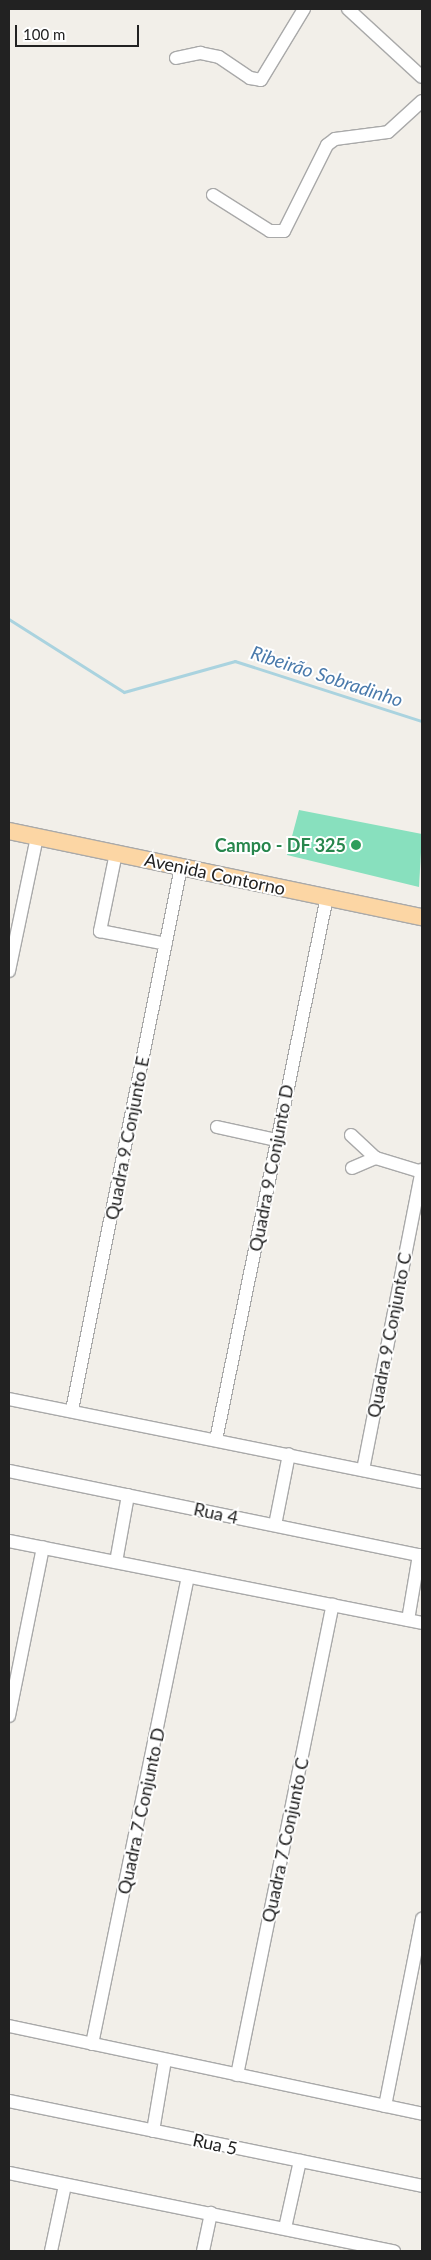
<!DOCTYPE html>
<html>
<head>
<meta charset="utf-8">
<style>
  body { margin:0 }
  #map { position:relative; width:431px; height:2260px; overflow:hidden; background:#f2efe9; font-family:Lato,sans-serif }
  div>[style] { position:absolute }
  [style*='--x'] { left:calc(var(--x)*1px); top:calc(var(--y)*1px); width:calc(var(--w)*1px); rotate:calc(var(--a)*1deg) }
  .pitch>* { inset:0; background:#88e0be }
  .stream>* { height:2.5px; margin:-1.25px; padding:0 1.25px; transform-origin:1.25px; border-radius:1.25px; background:#aad3df }
  .roads { filter:drop-shadow(1px 0 #a9a9a9) drop-shadow(-1px 0 #a9a9a9) drop-shadow(0 1px #a9a9a9) drop-shadow(0 -1px #a9a9a9) }
  .minor>* { height:12px; margin:-6px; padding:0 6px; transform-origin:6px; border-radius:6px; background:#fff }
  .major>* { height:16px; margin:-8px; padding:0 8px; transform-origin:8px; border-radius:8px; background:#fcd6a4 }
  .dots>* { width:14px; height:14px; translate:-50% -50%; box-sizing:border-box; border:2px solid #fff; border-radius:50% }
  span { translate:-50% -50%; white-space:nowrap; text-align:center; line-height:1.15; -webkit-text-stroke:4px #fff; paint-order:stroke }
  .leisure-label { font-size:18px; color:#27864d; font-weight:700 }
  .right { translate:-100% -50%; text-align:right }
  .street-label { font-size:18px; color:#222 }
  .water-label { font-size:19px; color:#4a7aab; font-style:italic }
  .frame { position:absolute; inset:0; border:10px solid #222; pointer-events:none }
  .scale { position:absolute; left:15px; top:25px; width:124px; height:22px; box-sizing:border-box; border:2px solid #222; border-top:0; padding-left:6px; font-size:15px; line-height:18px; white-space:nowrap; color:#222; -webkit-text-stroke:4px #fff; paint-order:stroke }
</style>
</head>
<body>
<div id="map">
  <div class="pitch">
    <div style="clip-path:polygon(299px 810px,422px 834px,419px 887px,287px 855px)"></div>
  </div>
  <div class="stream">
    <div style="--x:9;--y:619;--w:136;--a:32.4"></div>
    <div style="--x:124;--y:692;--w:115;--a:-15.6"></div>
    <div style="--x:235;--y:661;--w:196;--a:17.8"></div>
  </div>
  <div class="roads">
    <div class="minor">
      <div style="--x:348;--y:9;--w:100;--a:42.6"></div>
      <div style="--x:176;--y:58;--w:25;--a:-12"></div>
      <div style="--x:200;--y:53;--w:19;--a:12"></div>
      <div style="--x:219;--y:57;--w:37;--a:34"></div>
      <div style="--x:250;--y:78;--w:11;--a:10"></div>
      <div style="--x:261;--y:80;--w:83;--a:-58.8"></div>
      <div style="--x:213;--y:195;--w:67;--a:32.3"></div>
      <div style="--x:270;--y:231;--w:14;--a:0"></div>
      <div style="--x:284;--y:231;--w:96;--a:-63.4"></div>
      <div style="--x:327;--y:145;--w:10;--a:-37"></div>
      <div style="--x:335;--y:139;--w:53;--a:-7.5"></div>
      <div style="--x:388;--y:132;--w:46;--a:-42.4"></div>
      <div style="--x:116;--y:853;--w:80;--a:101.6"></div>
      <div style="--x:100;--y:931;--w:67;--a:11.1"></div>
      <div style="--x:9;--y:971;--w:137;--a:-78.2"></div>
      <div style="--x:217;--y:1127;--w:60;--a:12.4"></div>
      <div style="--x:351;--y:1135;--w:34;--a:43"></div>
      <div style="--x:376;--y:1158;--w:48;--a:16.9"></div>
      <div style="--x:352;--y:1168;--w:26;--a:-23"></div>
      <div style="--x:9;--y:1399;--w:421;--a:11.4"></div>
      <div style="--x:72;--y:1410;--w:554;--a:-78.65"></div>
      <div style="--x:216;--y:1440;--w:554;--a:-78.45"></div>
      <div style="--x:363;--y:1470;--w:306;--a:-78.9"></div>
      <div style="--x:9;--y:1471;--w:422;--a:11.6"></div>
      <div style="--x:275;--y:1525;--w:72;--a:-78.8"></div>
      <div style="--x:9;--y:1541;--w:421;--a:11.2"></div>
      <div style="--x:116;--y:1562;--w:68;--a:-79.8"></div>
      <div style="--x:408;--y:1620;--w:66;--a:-80.4"></div>
      <div style="--x:9;--y:1716;--w:172;--a:-78.6"></div>
      <div style="--x:9;--y:2026;--w:422;--a:12"></div>
      <div style="--x:92;--y:2044;--w:477;--a:-78.4"></div>
      <div style="--x:237;--y:2075;--w:480;--a:-78.5"></div>
      <div style="--x:9;--y:2101;--w:422;--a:11.6"></div>
      <div style="--x:385;--y:2106;--w:191;--a:-78.8"></div>
      <div style="--x:153;--y:2131;--w:72;--a:-80.4"></div>
      <div style="--x:9;--y:2173;--w:393;--a:11.5"></div>
      <div style="--x:285;--y:2228;--w:69;--a:-77.4"></div>
      <div style="--x:51;--y:2251;--w:67;--a:-78"></div>
      <div style="--x:203;--y:2251;--w:39;--a:-78"></div>
    </div>
    <div class="major">
      <div style="--x:9;--y:831;--w:422;--a:11.8"></div>
    </div>
  </div>
  <div class="dots">
    <div style="left:356px;top:845px;background:#2e9e5b"></div>
  </div>
  <div class="leisure-label">
    <span class="right" style="left:346px;top:845px">Campo - DF 325</span>
  </div>
  <div class="street-label">
    <span style="left:215px;top:874px;rotate:12deg">Avenida Contorno</span>
    <span style="left:127px;top:1138px;rotate:-79deg">Quadra 9 Conjunto E</span>
    <span style="left:271px;top:1168px;rotate:-79deg">Quadra 9 Conjunto D</span>
    <span style="left:389px;top:1335px;rotate:-79deg">Quadra 9 Conjunto C</span>
    <span style="left:216px;top:1513px;rotate:12deg">Rua 4</span>
    <span style="left:141px;top:1811px;rotate:-78deg">Quadra 7 Conjunto D</span>
    <span style="left:285px;top:1840px;rotate:-78deg">Quadra 7 Conjunto C</span>
    <span style="left:215px;top:2144px;rotate:12deg">Rua 5</span>
  </div>
  <div class="water-label">
    <span style="left:327px;top:676px;rotate:18deg">Ribeirão Sobradinho</span>
  </div>
  <div class="frame"></div>
  <div class="scale">100 m</div>
</div>
</body>
</html>
